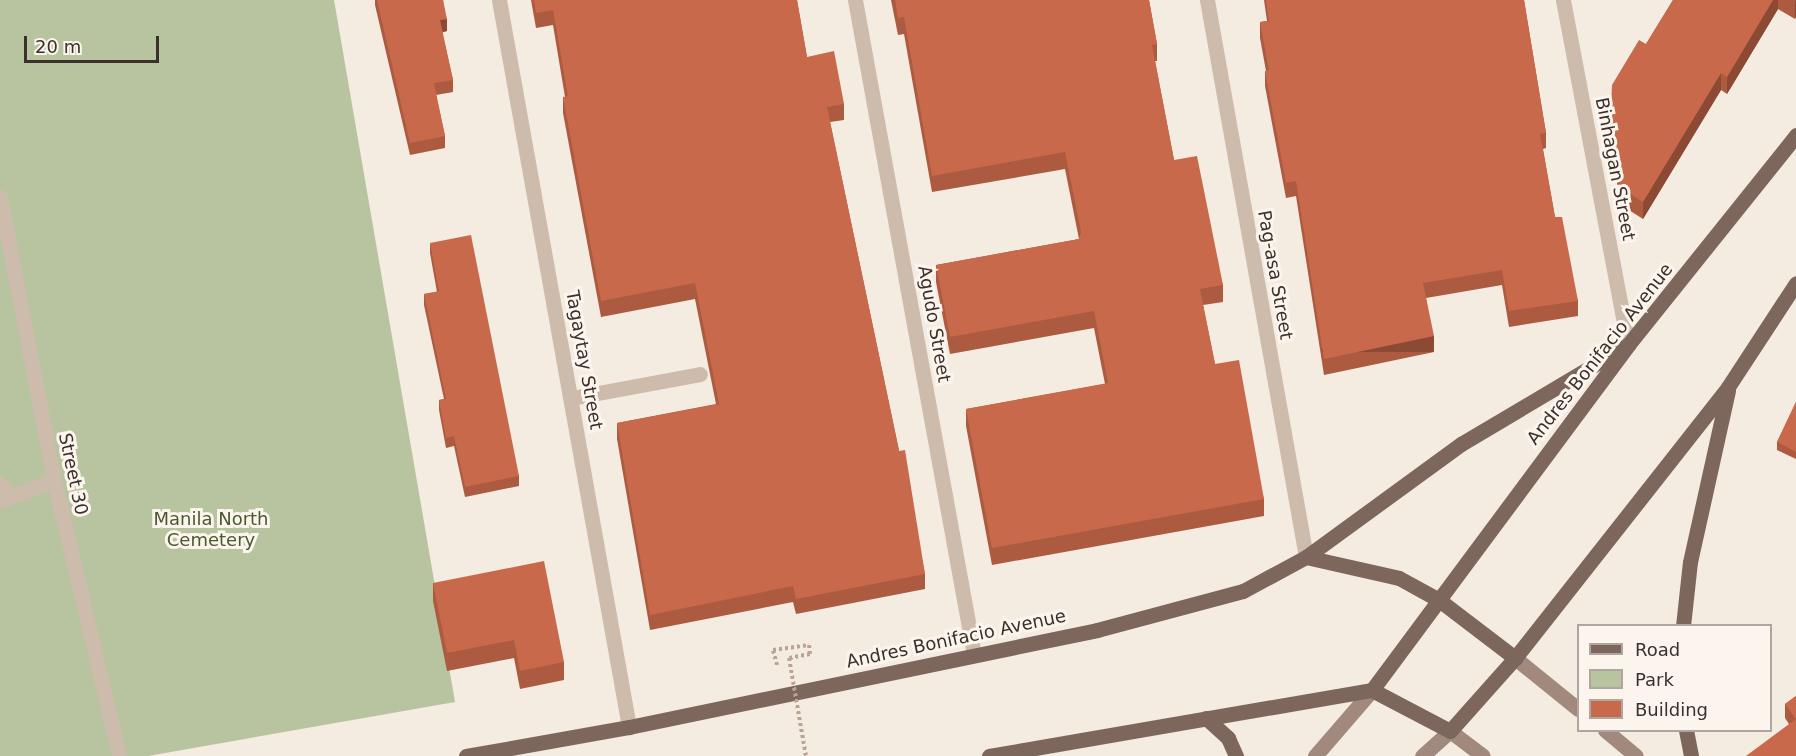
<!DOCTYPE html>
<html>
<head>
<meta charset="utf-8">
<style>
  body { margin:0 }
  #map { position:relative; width:1796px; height:756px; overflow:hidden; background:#f4ebe1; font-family:"DejaVu Sans",sans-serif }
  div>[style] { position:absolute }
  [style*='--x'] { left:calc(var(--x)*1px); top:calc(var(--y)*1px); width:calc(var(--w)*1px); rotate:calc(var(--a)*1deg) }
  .green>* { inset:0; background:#b8c4a0 }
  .path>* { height:4px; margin-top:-2px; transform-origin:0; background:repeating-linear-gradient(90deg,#b9a596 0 3px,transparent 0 6px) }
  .lane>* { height:15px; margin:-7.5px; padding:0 7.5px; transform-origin:7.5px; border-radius:7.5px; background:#cdbbac }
  .street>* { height:15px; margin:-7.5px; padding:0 7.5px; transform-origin:7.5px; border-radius:7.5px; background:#cdbbac }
  .secondary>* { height:15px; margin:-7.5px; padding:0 7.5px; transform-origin:7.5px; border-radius:7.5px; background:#a18a7d }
  .primary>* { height:15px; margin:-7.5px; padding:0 7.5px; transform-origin:7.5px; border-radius:7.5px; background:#7d675c }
  .path-bridge>* { height:4px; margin-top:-2px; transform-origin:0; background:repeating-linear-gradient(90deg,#b9a596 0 3px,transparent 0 6px) }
  .wall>* { inset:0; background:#ac5a40 }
  .shaded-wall>* { inset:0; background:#8c4a34; transform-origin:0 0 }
  .building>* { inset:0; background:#c8694b }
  span { translate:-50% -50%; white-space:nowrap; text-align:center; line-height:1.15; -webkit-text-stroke:6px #fbf5ee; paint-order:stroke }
  .street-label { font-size:18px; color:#3b302b }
  .park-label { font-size:18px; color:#4a5a2e }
  .legend { position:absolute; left:1577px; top:624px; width:195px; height:108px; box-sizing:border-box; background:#fbf5ee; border:2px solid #aea6a0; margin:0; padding:8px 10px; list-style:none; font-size:18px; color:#3b302b }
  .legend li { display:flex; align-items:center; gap:12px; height:30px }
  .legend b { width:30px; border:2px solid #aea6a0 }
  .scale { position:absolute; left:24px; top:36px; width:135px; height:27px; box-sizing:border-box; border:3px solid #3b302b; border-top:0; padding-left:8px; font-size:18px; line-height:21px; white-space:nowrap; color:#3b302b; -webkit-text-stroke:4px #fbf5ee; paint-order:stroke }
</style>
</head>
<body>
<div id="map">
  <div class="green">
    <div style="clip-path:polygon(0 0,334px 0,455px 702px,148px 756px,0 756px)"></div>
  </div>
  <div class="path">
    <div style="--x:777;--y:665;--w:16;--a:-105"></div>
    <div style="--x:773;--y:650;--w:36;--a:-8"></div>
    <div style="--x:809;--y:645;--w:9;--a:84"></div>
    <div style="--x:810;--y:654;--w:21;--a:169"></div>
  </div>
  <div class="lane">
    <div style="--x:0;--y:197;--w:288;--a:79.2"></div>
    <div style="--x:54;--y:480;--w:284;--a:76.7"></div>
    <div style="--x:571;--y:398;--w:131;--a:-10.5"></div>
    <div style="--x:0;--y:484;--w:16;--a:45"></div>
    <div style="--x:0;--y:501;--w:58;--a:-21.3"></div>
  </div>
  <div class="street">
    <div style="--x:499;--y:0;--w:739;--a:79.86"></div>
    <div style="--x:855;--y:0;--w:666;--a:79.7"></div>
    <div style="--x:1207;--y:0;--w:566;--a:79.92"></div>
    <div style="--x:1563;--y:0;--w:351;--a:79.3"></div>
  </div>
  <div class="secondary">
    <div style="--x:1515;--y:658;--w:81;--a:39"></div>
    <div style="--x:1605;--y:730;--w:40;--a:40"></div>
    <div style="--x:1315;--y:756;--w:87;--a:-49.2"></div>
    <div style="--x:1422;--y:756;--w:38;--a:-42"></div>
    <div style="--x:1450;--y:731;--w:41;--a:37.1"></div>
  </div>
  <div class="primary">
    <div style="--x:1306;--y:557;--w:95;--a:12.7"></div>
    <div style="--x:1399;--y:578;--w:46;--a:28.8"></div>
    <div style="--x:1439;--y:600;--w:96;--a:37.3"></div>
    <div style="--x:1683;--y:626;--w:64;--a:-83.8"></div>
    <div style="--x:1690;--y:562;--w:176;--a:-77.5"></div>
    <div style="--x:1372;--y:690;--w:430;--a:-53.4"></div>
    <div style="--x:1628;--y:345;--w:269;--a:-51.3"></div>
    <div style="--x:1206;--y:718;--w:30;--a:42"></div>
    <div style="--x:1228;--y:738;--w:20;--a:66"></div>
    <div style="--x:1686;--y:730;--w:26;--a:79"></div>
    <div style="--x:466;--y:756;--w:166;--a:-10.1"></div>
    <div style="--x:629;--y:727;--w:478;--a:-11.7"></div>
    <div style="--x:1097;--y:630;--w:151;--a:-15"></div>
    <div style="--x:1243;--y:591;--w:72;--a:-28.4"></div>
    <div style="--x:1306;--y:557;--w:192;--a:-36.1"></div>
    <div style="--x:1461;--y:444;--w:194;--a:-30.7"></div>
    <div style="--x:989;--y:756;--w:389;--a:-9.8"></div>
    <div style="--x:1372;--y:690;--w:88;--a:27.7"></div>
    <div style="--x:1450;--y:731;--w:98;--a:-48.3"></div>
    <div style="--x:1515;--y:658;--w:345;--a:-51.8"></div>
    <div style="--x:1728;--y:387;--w:124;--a:-56.8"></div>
  </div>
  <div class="path-bridge">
    <div style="--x:789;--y:658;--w:99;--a:80.2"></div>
  </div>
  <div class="wall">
    <div style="clip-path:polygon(375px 0,443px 0,447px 31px,442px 32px,453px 80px,453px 92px,436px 95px,445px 136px,445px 148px,410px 155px,375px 5px)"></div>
    <div style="clip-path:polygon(531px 0,797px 0,807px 57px,844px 104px,844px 120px,830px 122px,925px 574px,925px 589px,796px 614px,793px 602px,650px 630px,617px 439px,617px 423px,716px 404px,695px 299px,601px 317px,563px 113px,563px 97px,565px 97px,553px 25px,536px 28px)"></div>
    <div style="clip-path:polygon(891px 0,1149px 0,1157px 44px,1157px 61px,1155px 61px,1174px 160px,1223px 285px,1223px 302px,1203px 305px,1215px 364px,1264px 499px,1264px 516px,992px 565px,966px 426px,966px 409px,1105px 384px,1094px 328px,950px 354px,936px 282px,936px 265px,1079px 239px,1065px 169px,932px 192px,904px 34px,898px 35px)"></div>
    <div style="clip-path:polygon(1264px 0,1524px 0,1546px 133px,1546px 148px,1543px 149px,1555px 217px,1578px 301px,1578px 316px,1509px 327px,1502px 285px,1426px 298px,1434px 352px,1324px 375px,1296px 196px,1286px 198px,1265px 86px,1265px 71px,1266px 71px,1260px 38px,1260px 22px,1267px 21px)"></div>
    <div style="clip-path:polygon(1673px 0,1796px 0,1795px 19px,1778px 9px,1727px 94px,1721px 90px,1643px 219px,1621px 205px,1610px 145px,1610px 127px,1646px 44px)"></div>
    <div style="clip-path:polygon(430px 243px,519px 476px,519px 486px,465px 497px,454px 446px,446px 448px,439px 410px,439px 400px,444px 399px,424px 305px,424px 294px,437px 292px,430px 253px)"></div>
    <div style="clip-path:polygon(1796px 402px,1796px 459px,1777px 450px,1777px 442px)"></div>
    <div style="clip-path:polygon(433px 583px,564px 662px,564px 680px,520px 689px,514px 658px,447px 671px,433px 601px)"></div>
    <div style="clip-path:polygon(1796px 696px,1796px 756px,1789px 724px,1785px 718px,1785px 704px)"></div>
  </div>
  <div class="shaded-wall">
    <div style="clip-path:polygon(1773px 0,1778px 0,1778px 9px,1727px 94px,1727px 77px)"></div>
    <div style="clip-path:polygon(1796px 0,1796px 17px,1795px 19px,1795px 2px)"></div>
    <div style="clip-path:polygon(447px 19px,447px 31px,440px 33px,440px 20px)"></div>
    <div style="clip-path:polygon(1721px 73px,1721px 90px,1643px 219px,1643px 202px)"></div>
    <div style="left:1434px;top:336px;width:16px;height:112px;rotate:90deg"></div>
  </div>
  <div class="building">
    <div style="clip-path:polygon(377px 0,443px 0,447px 19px,440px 20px,453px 80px,434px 83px,445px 136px,410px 143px)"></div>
    <div style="clip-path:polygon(534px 0,797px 0,807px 57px,834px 51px,844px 104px,827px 107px,899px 451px,905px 450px,925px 574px,796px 599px,793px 586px,650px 615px,617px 423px,719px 404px,695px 283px,601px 301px,563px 97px,568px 96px,553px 10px,536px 13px)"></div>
    <div style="clip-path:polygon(895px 0,1149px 0,1157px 44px,1152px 45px,1174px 160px,1197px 156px,1223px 285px,1200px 289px,1215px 364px,1239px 360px,1264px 499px,992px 548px,966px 409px,1108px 383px,1094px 311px,950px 337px,936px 265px,1079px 239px,1081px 232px,1065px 152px,932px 176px,904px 17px,898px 18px)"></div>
    <div style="clip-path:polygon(1266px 0,1524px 0,1546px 133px,1540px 134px,1555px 217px,1562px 217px,1578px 301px,1509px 311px,1502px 270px,1423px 283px,1434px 336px,1324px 359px,1296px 181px,1286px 183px,1265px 71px,1269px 70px,1260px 22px,1269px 21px)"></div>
    <div style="clip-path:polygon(1673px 0,1773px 0,1727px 77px,1721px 73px,1643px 202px,1621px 188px,1610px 127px,1612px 85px,1639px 40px,1646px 44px)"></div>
    <div style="clip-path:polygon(471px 235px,519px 476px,465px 487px,454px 436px,446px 438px,439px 400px,446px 399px,424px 294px,439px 291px,430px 243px)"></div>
    <div style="clip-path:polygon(1796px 402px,1796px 452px,1777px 442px)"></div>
    <div style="clip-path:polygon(544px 561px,564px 662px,520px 671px,514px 640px,447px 653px,433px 583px)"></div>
    <div style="clip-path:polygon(1796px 696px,1796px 719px,1785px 704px)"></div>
    <div style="clip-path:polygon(1796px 719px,1796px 756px,1746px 756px)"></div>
  </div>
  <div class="street-label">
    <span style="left:1615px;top:169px;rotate:79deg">Binhagan Street</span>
    <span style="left:1275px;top:275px;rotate:80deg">Pag-asa Street</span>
    <span style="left:934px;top:324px;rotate:80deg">Agudo Street</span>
    <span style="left:1600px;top:354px;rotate:-52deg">Andres Bonifacio Avenue</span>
    <span style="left:584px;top:360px;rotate:80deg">Tagaytay Street</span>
    <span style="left:73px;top:474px;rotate:78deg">Street 30</span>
    <span style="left:956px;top:639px;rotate:-12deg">Andres Bonifacio Avenue</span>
  </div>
  <div class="park-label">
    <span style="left:211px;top:530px">Manila North<br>Cemetery</span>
  </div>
  <ul class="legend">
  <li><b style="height:8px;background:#7d675c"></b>Road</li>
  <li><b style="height:16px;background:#b8c4a0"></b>Park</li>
  <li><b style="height:16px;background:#c8694b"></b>Building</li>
  </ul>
  <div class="scale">20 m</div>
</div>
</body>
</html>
